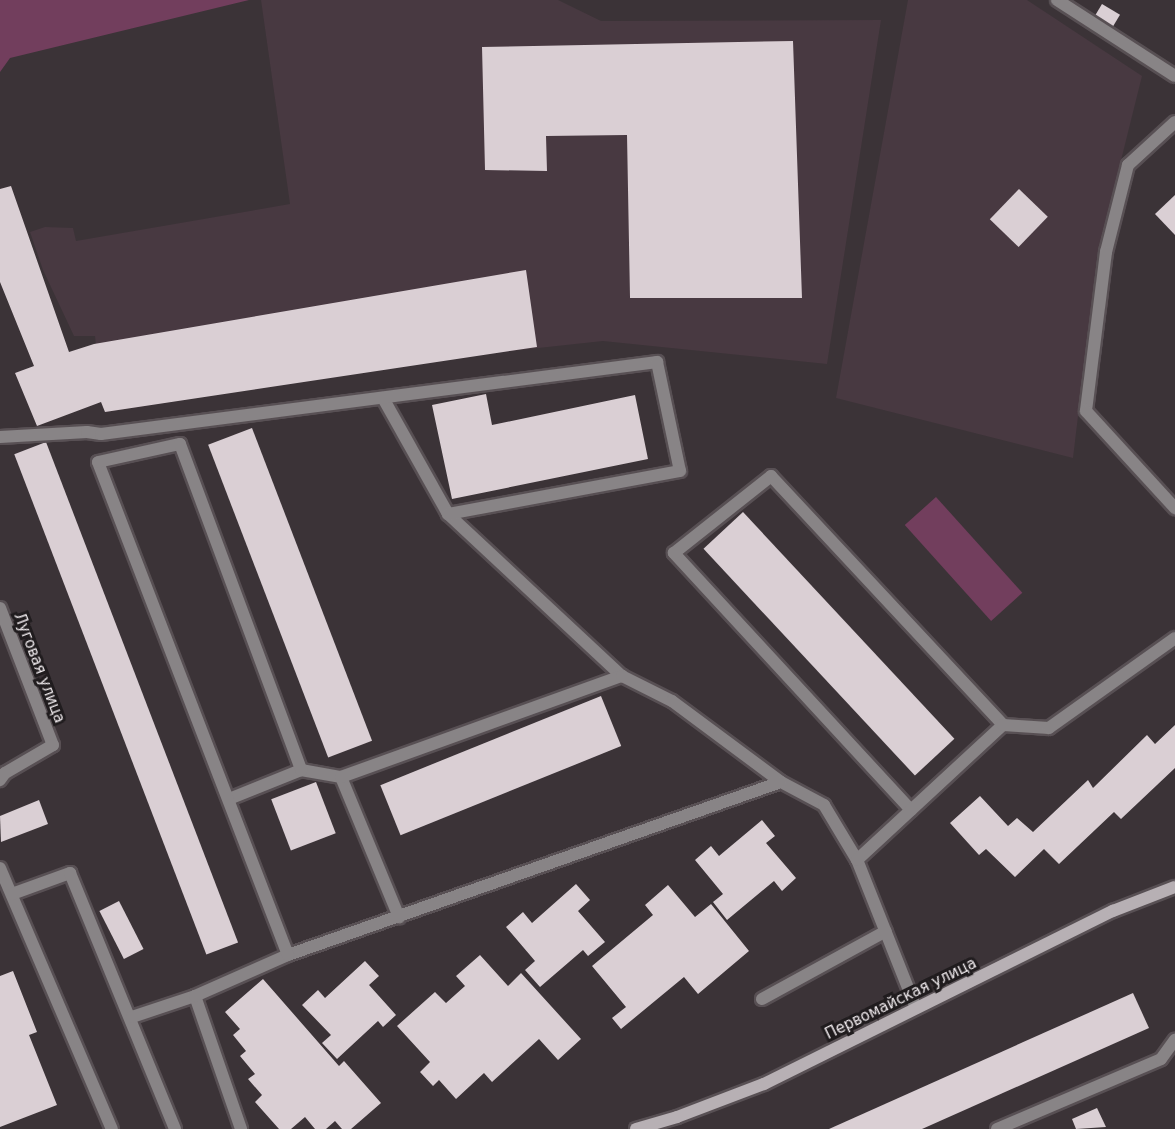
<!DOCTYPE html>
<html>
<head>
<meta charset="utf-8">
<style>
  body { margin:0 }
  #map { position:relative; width:1175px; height:1129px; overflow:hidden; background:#3b3337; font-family:"DejaVu Sans",sans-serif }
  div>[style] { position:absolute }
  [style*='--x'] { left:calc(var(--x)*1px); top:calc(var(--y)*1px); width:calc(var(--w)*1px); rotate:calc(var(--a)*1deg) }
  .built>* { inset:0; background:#483941 }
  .green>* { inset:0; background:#723e5d; transform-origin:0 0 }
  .building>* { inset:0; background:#dacfd4; transform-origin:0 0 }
  .roads { filter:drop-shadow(2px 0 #585054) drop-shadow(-2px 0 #585054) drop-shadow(0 2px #585054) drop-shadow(0 -2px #585054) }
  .lane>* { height:12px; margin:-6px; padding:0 6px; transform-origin:6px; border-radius:6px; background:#888486 }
  .street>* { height:12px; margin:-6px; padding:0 6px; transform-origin:6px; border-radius:6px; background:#888486 }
  .secondary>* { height:12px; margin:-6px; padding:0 6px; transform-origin:6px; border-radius:6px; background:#b7b0b4 }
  span { translate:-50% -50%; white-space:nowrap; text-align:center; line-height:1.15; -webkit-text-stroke:6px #201c1e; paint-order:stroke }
  .street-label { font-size:15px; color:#eee9ec }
</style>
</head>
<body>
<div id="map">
  <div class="built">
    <div style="clip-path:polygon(261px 0,558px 0,601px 21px,881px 20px,827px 364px,603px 341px,454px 357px,106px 412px,102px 403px,95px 336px,74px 336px,43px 270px,30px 232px,45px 227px,73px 228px,76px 241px,290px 204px)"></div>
    <div style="clip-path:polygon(908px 0,1027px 0,1142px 76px,1097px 257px,1073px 458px,836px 398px)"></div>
  </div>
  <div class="green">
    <div style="clip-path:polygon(0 0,249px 0,10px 58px,0 72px)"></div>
    <div style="left:936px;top:497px;width:129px;height:42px;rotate:48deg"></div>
  </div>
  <div class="building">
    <div style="left:1102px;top:4px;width:21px;height:16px;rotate:31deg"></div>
    <div style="clip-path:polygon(793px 41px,802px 298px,630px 298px,627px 135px,546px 136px,547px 171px,485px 170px,482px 47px)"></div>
    <div style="clip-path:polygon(11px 186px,69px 352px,94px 344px,526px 270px,537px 347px,105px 412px,101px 402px,37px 426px,15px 373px,34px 366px,0 282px,0 189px)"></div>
    <div style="left:1019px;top:189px;width:40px;height:42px;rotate:44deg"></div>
    <div style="clip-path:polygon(1175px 195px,1175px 235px,1155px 214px)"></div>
    <div style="clip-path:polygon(486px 394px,492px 425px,635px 395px,648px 459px,452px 499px,432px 405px)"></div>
    <div style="left:252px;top:428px;width:335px;height:47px;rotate:69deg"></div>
    <div style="left:46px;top:442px;width:536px;height:34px;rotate:69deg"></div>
    <div style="left:743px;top:512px;width:310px;height:54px;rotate:47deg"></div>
    <div style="left:601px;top:696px;width:54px;height:238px;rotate:68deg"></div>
    <div style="clip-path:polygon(1175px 725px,1175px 768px,1121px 819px,1114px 812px,1059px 864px,1044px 849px,1015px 877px,986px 849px,979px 855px,950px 823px,980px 796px,1008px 826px,1017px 818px,1033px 832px,1088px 780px,1093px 788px,1147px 735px,1155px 744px)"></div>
    <div style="left:316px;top:782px;width:55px;height:48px;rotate:69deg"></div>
    <div style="clip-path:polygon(39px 800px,48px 824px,1px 842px,0 816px)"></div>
    <div style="clip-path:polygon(762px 820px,775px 836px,766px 843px,796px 878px,782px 891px,774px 881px,727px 920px,713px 902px,723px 894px,695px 860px,711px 846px,719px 856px)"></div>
    <div style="clip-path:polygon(576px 884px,590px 900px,578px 911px,605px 942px,588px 956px,583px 950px,540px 987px,525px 970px,535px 961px,506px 927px,523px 912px,532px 923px)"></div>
    <div style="clip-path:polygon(668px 885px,695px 917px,711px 904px,749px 951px,698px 994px,684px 977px,621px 1029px,612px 1018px,626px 1007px,592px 966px,653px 915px,645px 905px)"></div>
    <div style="left:119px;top:901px;width:54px;height:22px;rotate:63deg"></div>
    <div style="clip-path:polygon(480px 955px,508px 986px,521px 973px,581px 1039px,558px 1060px,539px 1039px,492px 1082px,484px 1073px,456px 1099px,439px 1080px,433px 1086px,420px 1072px,430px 1062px,397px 1026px,435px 992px,446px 1003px,465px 986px,456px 976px)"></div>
    <div style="clip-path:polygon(365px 961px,379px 976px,369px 985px,396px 1015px,383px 1027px,378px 1021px,337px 1059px,322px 1043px,331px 1035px,302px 1005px,318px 990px,325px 998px)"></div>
    <div style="clip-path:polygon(13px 971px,37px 1032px,29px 1035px,57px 1105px,0 1127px,0 976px)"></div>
    <div style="clip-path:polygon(263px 979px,339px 1066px,344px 1061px,381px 1103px,351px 1129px,342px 1129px,335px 1121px,326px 1129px,315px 1129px,305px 1117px,291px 1129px,279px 1129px,255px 1102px,262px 1095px,248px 1079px,255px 1074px,240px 1056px,246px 1051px,233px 1035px,240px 1029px,225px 1012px)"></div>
    <div style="clip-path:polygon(1133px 993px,1149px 1028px,922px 1129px,829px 1129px)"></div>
    <div style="clip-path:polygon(1097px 1108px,1106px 1127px,1076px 1129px,1072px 1119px)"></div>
  </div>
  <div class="roads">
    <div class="lane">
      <div style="--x:1175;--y:122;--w:64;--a:137.5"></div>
      <div style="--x:1128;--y:165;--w:90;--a:104.2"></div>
      <div style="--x:1106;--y:252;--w:160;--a:97.2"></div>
      <div style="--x:1086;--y:411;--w:132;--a:47.5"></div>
      <div style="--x:383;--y:398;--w:133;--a:60.7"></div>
      <div style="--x:448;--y:514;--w:238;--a:43"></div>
      <div style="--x:0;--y:437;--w:87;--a:-3.3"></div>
      <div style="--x:87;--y:432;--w:14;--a:8"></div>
      <div style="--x:101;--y:434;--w:561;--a:-7.38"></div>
      <div style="--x:657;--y:362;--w:111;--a:78.1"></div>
      <div style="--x:680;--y:471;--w:236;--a:169.5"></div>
      <div style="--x:0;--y:608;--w:147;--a:68.9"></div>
      <div style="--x:53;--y:745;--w:56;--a:149.7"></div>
      <div style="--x:5;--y:773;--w:9;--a:126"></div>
      <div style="--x:341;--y:777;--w:152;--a:67.5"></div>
      <div style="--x:229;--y:799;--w:78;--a:-21.9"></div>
      <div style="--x:301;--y:770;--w:41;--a:9.9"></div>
      <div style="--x:341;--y:777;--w:299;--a:-19.8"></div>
      <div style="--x:622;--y:676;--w:56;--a:26.6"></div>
      <div style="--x:672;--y:701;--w:136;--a:36.6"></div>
      <div style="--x:781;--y:782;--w:49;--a:28.1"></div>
      <div style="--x:824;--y:805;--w:64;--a:59"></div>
      <div style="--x:911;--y:810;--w:350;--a:-132.7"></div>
      <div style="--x:674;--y:553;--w:124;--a:-38.4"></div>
      <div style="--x:771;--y:476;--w:340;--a:47"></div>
      <div style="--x:0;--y:868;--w:284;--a:66.8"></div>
      <div style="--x:12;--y:894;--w:62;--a:-19.9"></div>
      <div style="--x:70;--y:873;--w:277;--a:67.7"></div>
      <div style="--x:288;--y:955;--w:522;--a:-19.34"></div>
      <div style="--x:195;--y:996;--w:141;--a:70.9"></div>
      <div style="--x:762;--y:999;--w:141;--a:-28.7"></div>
      <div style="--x:916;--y:1008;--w:159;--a:-111.7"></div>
      <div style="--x:857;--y:860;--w:199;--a:-42.8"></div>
      <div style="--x:1003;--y:725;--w:46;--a:3.7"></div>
      <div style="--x:1049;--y:728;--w:155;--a:-35.5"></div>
      <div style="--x:132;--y:1017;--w:66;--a:-18.4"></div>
      <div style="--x:195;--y:996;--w:102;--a:-23.8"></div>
      <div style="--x:288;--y:955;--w:528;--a:-111.08"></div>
      <div style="--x:98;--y:462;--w:84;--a:-12.4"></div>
      <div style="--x:180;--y:444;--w:348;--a:69.6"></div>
      <div style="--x:997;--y:1129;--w:178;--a:-23.1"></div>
      <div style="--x:1161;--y:1059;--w:24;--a:-54"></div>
    </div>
    <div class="street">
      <div style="--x:1057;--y:0;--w:140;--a:32.8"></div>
    </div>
    <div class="secondary">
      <div style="--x:636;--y:1129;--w:43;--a:-16.3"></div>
      <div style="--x:677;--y:1117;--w:93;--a:-20.8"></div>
      <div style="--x:764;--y:1084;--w:390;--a:-26.4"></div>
      <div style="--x:1113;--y:911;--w:66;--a:-21.2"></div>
    </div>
  </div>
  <div class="street-label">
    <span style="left:39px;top:668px;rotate:69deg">Луговая улица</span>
    <span style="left:901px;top:999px;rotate:-26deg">Первомайская улица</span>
  </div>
</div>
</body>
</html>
